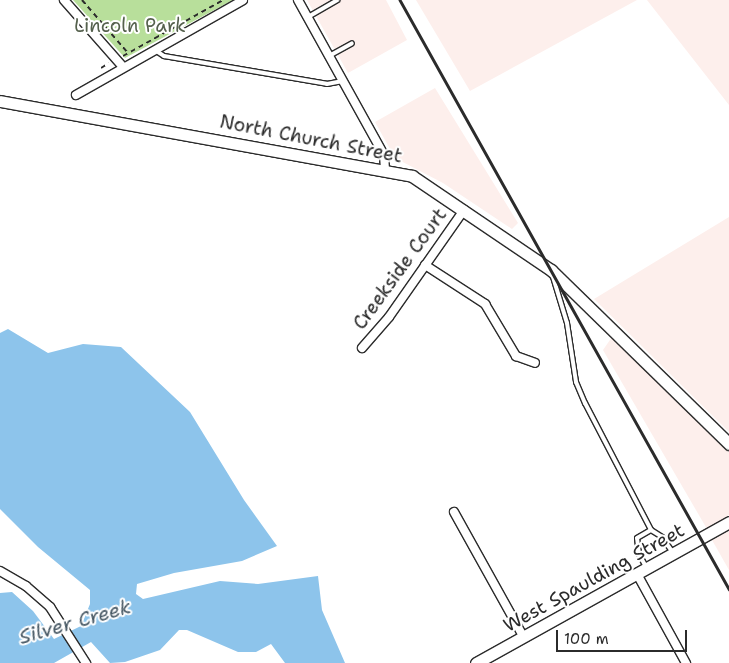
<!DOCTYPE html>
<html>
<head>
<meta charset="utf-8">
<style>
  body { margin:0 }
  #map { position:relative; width:729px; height:663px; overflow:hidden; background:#fff; font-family:"Shantell Sans",sans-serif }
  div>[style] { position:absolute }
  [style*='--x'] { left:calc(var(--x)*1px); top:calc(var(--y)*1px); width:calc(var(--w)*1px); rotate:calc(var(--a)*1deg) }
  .built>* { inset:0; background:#fdefec }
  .green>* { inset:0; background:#b8df9b }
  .water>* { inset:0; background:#8dc4eb }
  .path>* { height:2px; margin-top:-1px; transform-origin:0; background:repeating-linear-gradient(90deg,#2b2b2b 0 5px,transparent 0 9px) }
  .roads { filter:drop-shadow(1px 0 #2b2b2b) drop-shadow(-1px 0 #2b2b2b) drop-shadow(0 1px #2b2b2b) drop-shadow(0 -1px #2b2b2b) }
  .lane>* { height:4px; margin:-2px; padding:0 2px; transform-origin:2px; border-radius:2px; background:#fff }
  .street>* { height:8px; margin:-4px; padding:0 4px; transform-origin:4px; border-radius:4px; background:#fff }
  .secondary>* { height:11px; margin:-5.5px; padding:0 5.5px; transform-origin:5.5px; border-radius:5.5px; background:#fff }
  .rail>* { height:2.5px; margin:-1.25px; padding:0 1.25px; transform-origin:1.25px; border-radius:1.25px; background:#2b2b2b }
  span { translate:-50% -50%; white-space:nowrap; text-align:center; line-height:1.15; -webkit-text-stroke:4px #fff; paint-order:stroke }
  .park-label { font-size:19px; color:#55614d }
  .street-label { font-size:19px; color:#2b2b2b }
  .water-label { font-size:20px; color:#485965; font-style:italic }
  .scale { position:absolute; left:556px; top:630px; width:131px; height:22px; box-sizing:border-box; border:2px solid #2b2b2b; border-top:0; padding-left:6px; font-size:15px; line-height:18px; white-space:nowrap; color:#2b2b2b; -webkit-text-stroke:4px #fff; paint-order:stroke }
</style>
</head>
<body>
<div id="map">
  <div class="built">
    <div style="clip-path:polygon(307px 0,386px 0,407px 40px,348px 73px)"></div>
    <div style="clip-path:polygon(416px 0,637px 0,470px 91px)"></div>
    <div style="clip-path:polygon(647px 0,729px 0,729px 105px)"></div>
    <div style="clip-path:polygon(435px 88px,518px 223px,512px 229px,443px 183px,395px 158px,375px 122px)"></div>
    <div style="clip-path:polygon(729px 217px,729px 432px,594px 299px)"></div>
    <div style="clip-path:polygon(612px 337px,729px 452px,729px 515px,707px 529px,603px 350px)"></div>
    <div style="clip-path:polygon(729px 531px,729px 570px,712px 540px)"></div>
  </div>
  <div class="green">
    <div style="clip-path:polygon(73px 0,233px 0,125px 58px)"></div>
  </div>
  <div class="water">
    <div style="clip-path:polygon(8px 329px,48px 353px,83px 344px,121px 347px,190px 412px,244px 500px,277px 546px,242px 561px,174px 573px,137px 584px,136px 594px,143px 599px,220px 581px,258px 584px,318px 576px,322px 610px,345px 663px,285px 663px,271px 644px,256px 652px,238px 652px,187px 630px,179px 630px,160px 650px,125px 662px,110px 663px,91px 642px,54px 663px,0 663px,0 593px,12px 592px,33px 611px,54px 639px,81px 626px,90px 604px,90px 590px,38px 547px,0 509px,0 333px)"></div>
  </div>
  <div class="path">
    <div style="--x:82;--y:0;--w:70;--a:49"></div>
    <div style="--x:123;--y:56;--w:115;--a:-29.2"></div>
    <div style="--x:101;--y:68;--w:9;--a:-32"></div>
  </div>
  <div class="roads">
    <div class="lane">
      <div style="--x:308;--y:17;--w:34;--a:-30"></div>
      <div style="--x:155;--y:50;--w:11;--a:34"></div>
      <div style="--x:164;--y:56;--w:165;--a:9.7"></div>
      <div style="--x:327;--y:84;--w:16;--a:-11"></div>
      <div style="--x:329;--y:56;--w:26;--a:-29"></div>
      <div style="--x:553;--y:277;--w:48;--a:73.1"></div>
      <div style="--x:567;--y:323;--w:60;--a:81.3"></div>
      <div style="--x:576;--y:382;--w:23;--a:67"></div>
      <div style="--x:585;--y:403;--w:143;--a:62.5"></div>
      <div style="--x:651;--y:530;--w:13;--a:32"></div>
      <div style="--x:662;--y:537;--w:19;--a:55"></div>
      <div style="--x:645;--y:565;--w:13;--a:-119"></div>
      <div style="--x:639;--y:554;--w:16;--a:-97"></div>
      <div style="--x:637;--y:538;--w:16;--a:-30"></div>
    </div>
    <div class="street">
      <div style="--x:64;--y:0;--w:89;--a:48.6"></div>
      <div style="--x:298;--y:0;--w:177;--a:61"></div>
      <div style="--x:384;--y:155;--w:14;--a:86"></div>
      <div style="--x:76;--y:95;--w:192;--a:-29.6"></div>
      <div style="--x:425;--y:265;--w:72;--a:33"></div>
      <div style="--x:485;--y:304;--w:61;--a:59.2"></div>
      <div style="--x:516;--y:356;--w:20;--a:20"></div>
      <div style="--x:362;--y:348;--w:41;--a:-48.9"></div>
      <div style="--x:389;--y:317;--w:131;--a:-55"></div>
      <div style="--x:454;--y:512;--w:142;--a:60.9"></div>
      <div style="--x:0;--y:571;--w:30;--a:30"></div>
      <div style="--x:26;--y:586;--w:32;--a:41"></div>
      <div style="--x:50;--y:607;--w:67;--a:57.3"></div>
      <div style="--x:637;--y:574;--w:102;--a:61.2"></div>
    </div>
    <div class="secondary">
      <div style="--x:0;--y:101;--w:419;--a:10.3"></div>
      <div style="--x:412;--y:176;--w:168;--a:34.1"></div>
      <div style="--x:551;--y:270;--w:249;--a:44.3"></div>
      <div style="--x:476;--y:663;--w:290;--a:-29.1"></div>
    </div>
  </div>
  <div class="rail">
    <div style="--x:400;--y:0;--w:675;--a:60.81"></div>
  </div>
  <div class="park-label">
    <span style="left:130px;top:26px">Lincoln Park</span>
  </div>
  <div class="street-label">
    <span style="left:311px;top:139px;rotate:11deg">North Church Street</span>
    <span style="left:400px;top:269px;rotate:-54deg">Creekside Court</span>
    <span style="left:594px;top:578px;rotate:-29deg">West Spaulding Street</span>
  </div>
  <div class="water-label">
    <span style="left:75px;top:622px;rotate:-16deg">Silver Creek</span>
  </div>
  <div class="scale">100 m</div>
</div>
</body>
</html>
